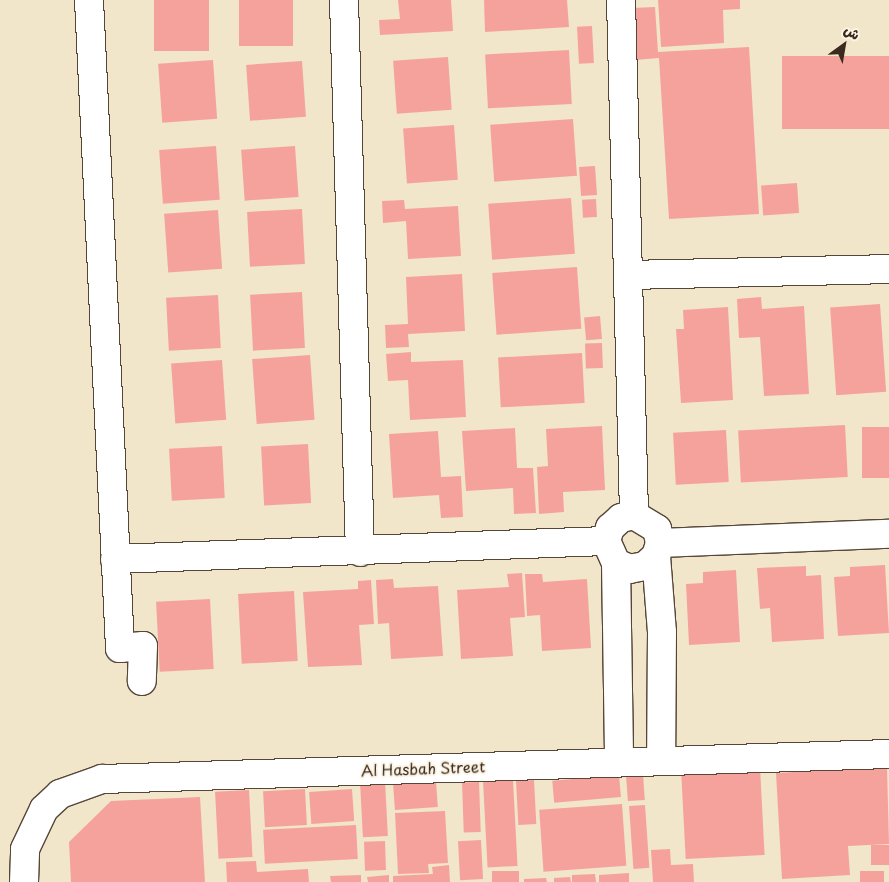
<!DOCTYPE html>
<html>
<head>
<meta charset="utf-8">
<style>
  body { margin:0 }
  #map { position:relative; width:889px; height:882px; overflow:hidden; background:#f1e6ca; font-family:"Playpen Sans","Playpen Sans Arabic",sans-serif }
  div>[style] { position:absolute }
  [style*='--x'] { left:calc(var(--x)*1px); top:calc(var(--y)*1px); width:calc(var(--w)*1px); rotate:calc(var(--a)*1deg) }
  .building>* { inset:0; background:#f6a29c; transform-origin:0 0 }
  .roads { filter:drop-shadow(1px 0 #564638) drop-shadow(-1px 0 #564638) drop-shadow(0 1px #564638) drop-shadow(0 -1px #564638) }
  .minor>* { height:28px; margin:-14px; padding:0 14px; transform-origin:14px; border-radius:14px; background:#fff }
  span { translate:-50% -50%; white-space:nowrap; text-align:center; line-height:1.15; -webkit-text-stroke:4px #fcf5e5; paint-order:stroke }
  .street-label { font-size:15px; color:#3b2a1e }
  .north { position:absolute; left:819px; top:20px; width:50px; height:50px; -webkit-text-stroke:4px #fcf5e5; paint-order:stroke; rotate:32deg; font-size:14px; font-weight:700; line-height:20px; text-align:center; color:#3b2a1e }
  .north::after { content:''; display:block; margin:auto; width:18px; height:22px; background:#3b2a1e; clip-path:polygon(50% 0,100% 100%,50% 72%,0 100%) }
</style>
</head>
<body>
<div id="map">
  <div class="building">
    <div style="left:154px;top:0;width:55px;height:51px"></div>
    <div style="left:239px;top:0;width:54px;height:46px"></div>
    <div style="clip-path:polygon(398px 0,451px 0,453px 31px,380px 35px,379px 20px,400px 19px)"></div>
    <div style="clip-path:polygon(484px 0,567px 0,569px 27px,485px 32px)"></div>
    <div style="clip-path:polygon(658px 0,740px 0,740px 9px,723px 10px,724px 43px,661px 47px)"></div>
    <div style="clip-path:polygon(655px 7px,658px 52px,749px 47px,759px 214px,669px 219px,659px 58px,635px 60px,632px 8px)"></div>
    <div style="left:592px;top:26px;width:37px;height:15px;rotate:87deg"></div>
    <div style="left:569px;top:50px;width:54px;height:84px;rotate:87deg"></div>
    <div style="left:889px;top:56px;width:73px;height:107px;rotate:90deg"></div>
    <div style="left:448px;top:57px;width:53px;height:55px;rotate:86deg"></div>
    <div style="left:213px;top:60px;width:59px;height:55px;rotate:86deg"></div>
    <div style="left:302px;top:61px;width:56px;height:56px;rotate:86deg"></div>
    <div style="left:573px;top:119px;width:57px;height:83px;rotate:86deg"></div>
    <div style="left:454px;top:125px;width:55px;height:51px;rotate:86deg"></div>
    <div style="left:216px;top:146px;width:54px;height:57px;rotate:86deg"></div>
    <div style="left:295px;top:146px;width:51px;height:54px;rotate:86deg"></div>
    <div style="left:595px;top:166px;width:29px;height:16px;rotate:86deg"></div>
    <div style="left:797px;top:183px;width:30px;height:36px;rotate:86deg"></div>
    <div style="left:571px;top:198px;width:56px;height:83px;rotate:86deg"></div>
    <div style="left:596px;top:199px;width:18px;height:14px;rotate:87deg"></div>
    <div style="clip-path:polygon(404px 200px,405px 209px,458px 206px,461px 256px,408px 259px,406px 221px,383px 223px,382px 201px)"></div>
    <div style="left:302px;top:209px;width:55px;height:55px;rotate:87deg"></div>
    <div style="left:218px;top:210px;width:59px;height:54px;rotate:86deg"></div>
    <div style="left:577px;top:267px;width:62px;height:85px;rotate:86deg"></div>
    <div style="clip-path:polygon(462px 274px,465px 331px,408px 334px,409px 347px,386px 348px,385px 325px,408px 324px,406px 277px)"></div>
    <div style="left:302px;top:292px;width:56px;height:52px;rotate:87deg"></div>
    <div style="left:218px;top:295px;width:53px;height:52px;rotate:87deg"></div>
    <div style="clip-path:polygon(761px 297px,762px 309px,804px 306px,809px 394px,764px 396px,760px 337px,739px 338px,737px 299px)"></div>
    <div style="left:880px;top:304px;width:88px;height:50px;rotate:86deg"></div>
    <div style="clip-path:polygon(728px 307px,733px 400px,681px 403px,676px 329px,684px 329px,683px 310px)"></div>
    <div style="left:600px;top:316px;width:23px;height:16px;rotate:85deg"></div>
    <div style="left:602px;top:343px;width:25px;height:17px;rotate:88deg"></div>
    <div style="clip-path:polygon(411px 352px,411px 362px,463px 360px,466px 417px,410px 420px,408px 380px,388px 381px,386px 354px)"></div>
    <div style="left:582px;top:353px;width:50px;height:84px;rotate:87deg"></div>
    <div style="left:310px;top:355px;width:65px;height:58px;rotate:86deg"></div>
    <div style="left:222px;top:360px;width:60px;height:51px;rotate:86deg"></div>
    <div style="left:845px;top:425px;width:52px;height:107px;rotate:87deg"></div>
    <div style="clip-path:polygon(602px 426px,605px 490px,563px 492px,564px 512px,539px 514px,537px 467px,548px 466px,546px 429px)"></div>
    <div style="left:889px;top:427px;width:51px;height:27px;rotate:90deg"></div>
    <div style="clip-path:polygon(515px 428px,517px 468px,533px 468px,536px 513px,514px 514px,513px 488px,466px 491px,462px 431px)"></div>
    <div style="left:726px;top:430px;width:52px;height:53px;rotate:87deg"></div>
    <div style="clip-path:polygon(438px 431px,441px 477px,461px 476px,463px 517px,441px 518px,439px 495px,393px 498px,389px 434px)"></div>
    <div style="left:308px;top:444px;width:59px;height:47px;rotate:87deg"></div>
    <div style="left:222px;top:446px;width:52px;height:53px;rotate:87deg"></div>
    <div style="clip-path:polygon(885px 565px,889px 633px,838px 636px,834px 577px,850px 576px,850px 567px)"></div>
    <div style="clip-path:polygon(806px 566px,806px 576px,821px 575px,824px 639px,772px 642px,770px 608px,760px 609px,757px 568px)"></div>
    <div style="clip-path:polygon(736px 570px,740px 642px,689px 645px,686px 584px,703px 583px,703px 572px)"></div>
    <div style="clip-path:polygon(522px 573px,525px 617px,510px 618px,513px 656px,461px 659px,457px 590px,509px 587px,507px 574px)"></div>
    <div style="clip-path:polygon(525px 574px,542px 574px,543px 582px,587px 579px,591px 648px,542px 651px,540px 615px,527px 616px)"></div>
    <div style="clip-path:polygon(393px 579px,394px 588px,438px 586px,443px 656px,391px 659px,389px 623px,378px 624px,376px 580px)"></div>
    <div style="clip-path:polygon(371px 580px,374px 624px,359px 625px,362px 665px,308px 667px,303px 592px,358px 589px,358px 581px)"></div>
    <div style="left:294px;top:591px;width:70px;height:56px;rotate:87deg"></div>
    <div style="left:210px;top:599px;width:70px;height:54px;rotate:87deg"></div>
    <div style="left:760px;top:767px;width:88px;height:79px;rotate:87deg"></div>
    <div style="clip-path:polygon(887px 767px,889px 844px,848px 846px,850px 875px,782px 879px,776px 773px)"></div>
    <div style="left:643px;top:774px;width:26px;height:17px;rotate:86deg"></div>
    <div style="left:619px;top:775px;width:22px;height:67px;rotate:85deg"></div>
    <div style="left:513px;top:780px;width:86px;height:30px;rotate:87deg"></div>
    <div style="left:534px;top:780px;width:44px;height:18px;rotate:87deg"></div>
    <div style="left:385px;top:781px;width:55px;height:25px;rotate:87deg"></div>
    <div style="left:436px;top:781px;width:26px;height:43px;rotate:86deg"></div>
    <div style="left:479px;top:782px;width:50px;height:17px;rotate:88deg"></div>
    <div style="left:305px;top:789px;width:36px;height:42px;rotate:87deg"></div>
    <div style="left:352px;top:789px;width:32px;height:43px;rotate:86deg"></div>
    <div style="left:249px;top:790px;width:67px;height:34px;rotate:87deg"></div>
    <div style="clip-path:polygon(200px 797px,205px 882px,71px 882px,69px 842px,111px 801px)"></div>
    <div style="left:622px;top:804px;width:62px;height:83px;rotate:86deg"></div>
    <div style="left:645px;top:805px;width:63px;height:16px;rotate:86deg"></div>
    <div style="clip-path:polygon(445px 811px,448px 863px,428px 864px,429px 873px,398px 874px,395px 813px)"></div>
    <div style="left:356px;top:825px;width:34px;height:93px;rotate:87deg"></div>
    <div style="left:481px;top:840px;width:39px;height:23px;rotate:87deg"></div>
    <div style="left:385px;top:841px;width:29px;height:21px;rotate:88deg"></div>
    <div style="left:889px;top:845px;width:20px;height:18px;rotate:90deg"></div>
    <div style="clip-path:polygon(670px 849px,671px 865px,693px 864px,694px 882px,653px 882px,651px 850px)"></div>
    <div style="clip-path:polygon(256px 861px,257px 872px,308px 869px,309px 882px,227px 882px,226px 862px)"></div>
    <div style="clip-path:polygon(449px 865px,450px 882px,393px 882px,393px 876px,433px 874px,432px 867px)"></div>
    <div style="left:519px;top:871px;width:11px;height:27px;rotate:90deg"></div>
    <div style="left:860px;top:871px;width:24px;height:11px"></div>
    <div style="clip-path:polygon(629px 873px,629px 882px,599px 882px,599px 875px)"></div>
    <div style="clip-path:polygon(595px 874px,596px 882px,572px 882px,572px 875px)"></div>
    <div style="clip-path:polygon(361px 875px,361px 882px,331px 882px,330px 876px)"></div>
    <div style="clip-path:polygon(389px 875px,389px 882px,368px 882px,367px 877px)"></div>
    <div style="clip-path:polygon(570px 877px,571px 882px,554px 882px,554px 878px)"></div>
    <div style="clip-path:polygon(546px 878px,547px 882px,524px 882px,524px 879px)"></div>
  </div>
  <div class="roads">
    <div class="minor">
      <div style="--x:89;--y:0;--w:649;--a:87.26"></div>
      <div style="--x:120;--y:648;--w:23;--a:-5"></div>
      <div style="--x:143;--y:646;--w:35;--a:92"></div>
      <div style="--x:344;--y:0;--w:552;--a:88.34"></div>
      <div style="--x:621;--y:0;--w:515;--a:88.55"></div>
      <div style="--x:628;--y:275;--w:261;--a:-1.3"></div>
      <div style="--x:660;--y:543;--w:229;--a:-2.3"></div>
      <div style="--x:656;--y:556;--w:15;--a:138"></div>
      <div style="--x:645;--y:566;--w:15;--a:169"></div>
      <div style="--x:630;--y:569;--w:15;--a:-157"></div>
      <div style="--x:616;--y:563;--w:24;--a:-114"></div>
      <div style="--x:606;--y:541;--w:14;--a:-73"></div>
      <div style="--x:610;--y:528;--w:15;--a:-42"></div>
      <div style="--x:621;--y:518;--w:13;--a:-13"></div>
      <div style="--x:634;--y:515;--w:27;--a:31"></div>
      <div style="--x:657;--y:529;--w:14;--a:78"></div>
      <div style="--x:660;--y:543;--w:14;--a:107"></div>
      <div style="--x:656;--y:556;--w:76;--a:85.5"></div>
      <div style="--x:662;--y:632;--w:128;--a:90.4"></div>
      <div style="--x:115;--y:559;--w:491;--a:-2.1"></div>
      <div style="--x:616;--y:563;--w:199;--a:89.1"></div>
      <div style="--x:24;--y:882;--w:33;--a:-88"></div>
      <div style="--x:25;--y:849;--w:44;--a:-64.6"></div>
      <div style="--x:44;--y:809;--w:22;--a:-43"></div>
      <div style="--x:60;--y:794;--w:45;--a:-19.7"></div>
      <div style="--x:102;--y:779;--w:787;--a:-1.82"></div>
    </div>
  </div>
  <div class="street-label">
    <span style="left:423px;top:768px;rotate:-2deg">Al Hasbah Street</span>
  </div>
  <div class="north">ش</div>
</div>
</body>
</html>
